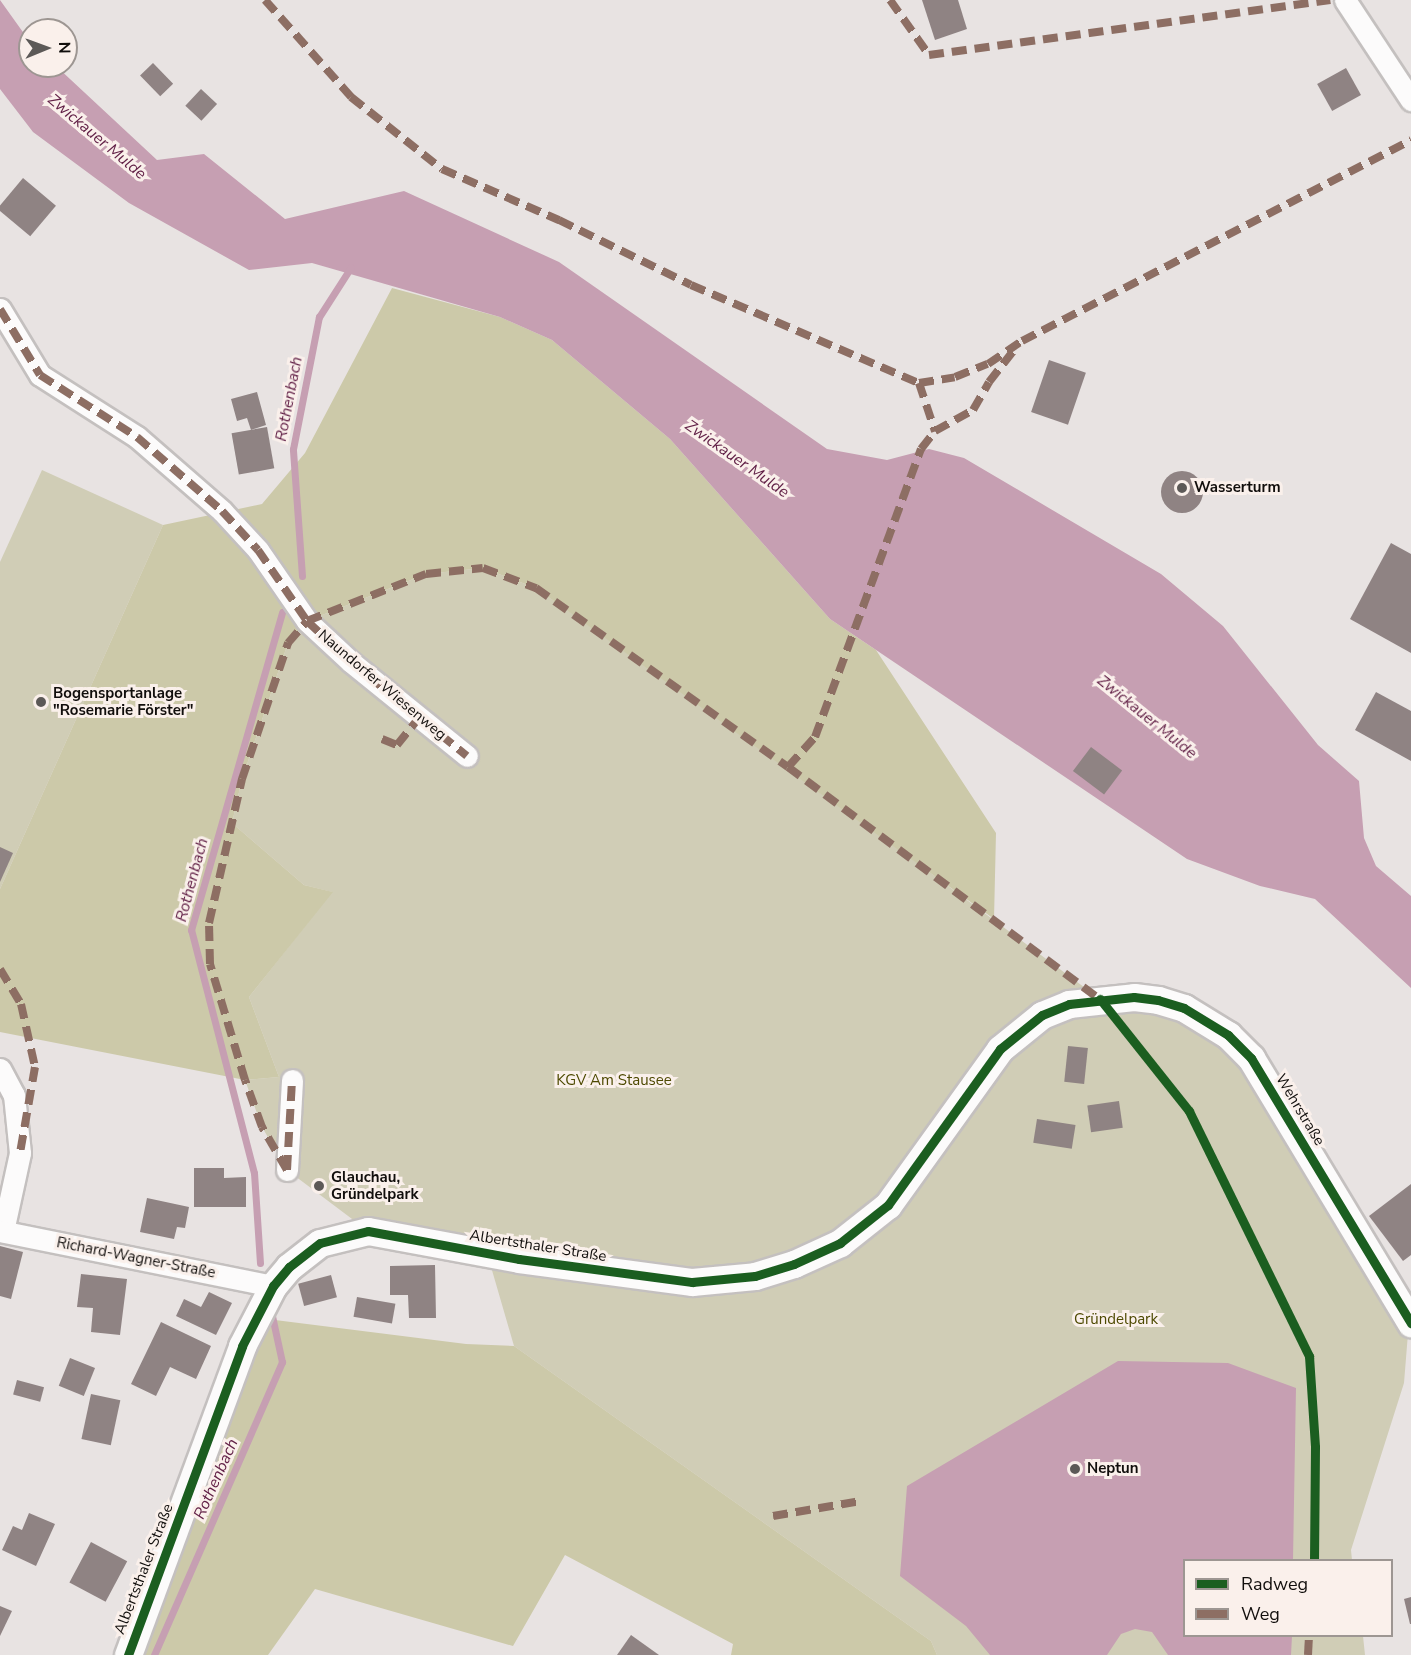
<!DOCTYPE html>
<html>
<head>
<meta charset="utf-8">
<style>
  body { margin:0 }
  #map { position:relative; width:1411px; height:1655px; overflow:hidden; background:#e8e3e2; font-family:"Nunito Sans",sans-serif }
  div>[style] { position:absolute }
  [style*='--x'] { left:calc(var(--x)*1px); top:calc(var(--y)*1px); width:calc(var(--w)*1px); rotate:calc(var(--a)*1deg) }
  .green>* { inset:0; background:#d0cdb6 }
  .forest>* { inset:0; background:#ccc9a9 }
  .water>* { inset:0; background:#c69fb2 }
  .stream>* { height:7px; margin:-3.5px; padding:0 3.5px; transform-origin:3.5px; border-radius:3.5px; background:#c69fb2 }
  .building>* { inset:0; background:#8f8383; transform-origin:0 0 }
  .round { border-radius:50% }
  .roads { filter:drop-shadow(2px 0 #c4c0bf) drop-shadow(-2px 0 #c4c0bf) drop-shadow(0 2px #c4c0bf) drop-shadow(0 -2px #c4c0bf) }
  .minor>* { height:21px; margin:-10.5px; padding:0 10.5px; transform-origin:10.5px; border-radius:10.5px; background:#fcfbfb }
  .tertiary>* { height:27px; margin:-13.5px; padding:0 13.5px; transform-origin:13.5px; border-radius:13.5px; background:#fcfbfb }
  .quiet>* { height:8px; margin-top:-4px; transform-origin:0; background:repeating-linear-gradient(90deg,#8d6e63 0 15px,transparent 0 23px) }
  .cycleway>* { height:9px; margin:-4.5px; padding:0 4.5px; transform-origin:4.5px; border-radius:4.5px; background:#1b5e20 }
  .dots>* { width:16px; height:16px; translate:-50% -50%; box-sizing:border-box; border:3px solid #faf0eb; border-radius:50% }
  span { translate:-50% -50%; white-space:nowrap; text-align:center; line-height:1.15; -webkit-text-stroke:6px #faf0eb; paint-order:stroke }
  .poi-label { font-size:15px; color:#110e0c; font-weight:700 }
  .left { translate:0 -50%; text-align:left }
  .street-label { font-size:15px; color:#110e0c }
  .park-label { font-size:15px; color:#4d4901 }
  .water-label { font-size:16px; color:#622147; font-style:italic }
  .legend { position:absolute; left:1183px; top:1559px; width:210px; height:78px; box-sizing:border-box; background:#faf0eb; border:2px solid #9d9692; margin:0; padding:8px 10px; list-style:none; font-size:18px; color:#110e0c }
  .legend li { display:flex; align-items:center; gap:12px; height:30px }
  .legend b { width:30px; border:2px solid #9d9692 }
  .north { position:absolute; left:18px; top:18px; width:60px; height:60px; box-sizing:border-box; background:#faf0eb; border:2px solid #9d9692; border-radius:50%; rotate:89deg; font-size:16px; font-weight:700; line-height:24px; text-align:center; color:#110e0c }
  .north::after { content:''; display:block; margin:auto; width:21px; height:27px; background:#5c5957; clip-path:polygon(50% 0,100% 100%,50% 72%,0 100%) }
</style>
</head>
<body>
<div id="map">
  <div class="green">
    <div style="clip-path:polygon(42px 470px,163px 525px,0 889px,0 562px)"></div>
    <div style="clip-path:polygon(483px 568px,536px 588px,788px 767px,1100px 999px,1134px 997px,1228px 1035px,1409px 1321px,1404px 1383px,1351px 1550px,1352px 1560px,1184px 1560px,1184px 1636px,1363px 1636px,1365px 1655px,937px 1655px,931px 1641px,514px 1346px,487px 1253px,368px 1231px,287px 1170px,262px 1127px,245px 1080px,279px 1077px,249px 997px,332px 892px,304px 885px,232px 823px,242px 779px,288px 643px,307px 621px,426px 574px)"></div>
  </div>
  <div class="forest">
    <div style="clip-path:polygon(392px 288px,500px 317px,552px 340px,670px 439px,830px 619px,876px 650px,996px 833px,994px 919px,536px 588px,483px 568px,426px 574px,307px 621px,288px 643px,242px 779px,232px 823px,304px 885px,333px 892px,249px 997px,279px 1077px,245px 1080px,0 1032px,0 889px,163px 525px,262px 504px,305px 453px)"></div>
    <div style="clip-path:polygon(275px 1320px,466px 1344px,514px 1346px,931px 1641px,937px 1655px,731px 1655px,733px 1644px,565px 1555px,513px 1646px,315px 1589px,268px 1655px,128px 1655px,245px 1342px)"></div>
  </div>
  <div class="water">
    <div style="clip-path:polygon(0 0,30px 42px,30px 66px,56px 66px,157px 160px,204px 154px,285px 219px,404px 191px,559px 262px,827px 449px,887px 460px,929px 449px,964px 458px,1161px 574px,1223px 626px,1318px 745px,1359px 781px,1364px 838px,1376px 866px,1411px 896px,1411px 988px,1315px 899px,1260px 886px,1187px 859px,830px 619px,670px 439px,552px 340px,500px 317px,312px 263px,249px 270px,129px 203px,33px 132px,0 89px)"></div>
    <div style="clip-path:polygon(1118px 1361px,1228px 1363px,1296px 1388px,1293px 1560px,1184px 1560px,1184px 1636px,1292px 1636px,1291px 1655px,1168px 1655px,1152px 1632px,1135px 1629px,1121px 1634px,1107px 1655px,990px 1655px,966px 1626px,900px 1576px,907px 1486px)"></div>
  </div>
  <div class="stream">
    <div style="--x:302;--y:576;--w:127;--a:-94.1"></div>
    <div style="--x:293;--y:449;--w:135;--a:-78.9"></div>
    <div style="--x:319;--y:317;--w:59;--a:-57.4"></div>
    <div style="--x:260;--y:1263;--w:90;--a:-93.8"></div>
    <div style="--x:254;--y:1173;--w:251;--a:-104.5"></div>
    <div style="--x:191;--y:930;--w:331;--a:-74"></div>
    <div style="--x:154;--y:1655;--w:320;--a:-66.4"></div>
    <div style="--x:282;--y:1362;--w:52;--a:-102.2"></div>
  </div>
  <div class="building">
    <div style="clip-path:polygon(922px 0,958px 0,967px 29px,935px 40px)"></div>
    <div style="left:153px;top:63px;width:29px;height:18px;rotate:46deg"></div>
    <div style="left:1346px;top:68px;width:31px;height:33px;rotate:61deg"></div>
    <div style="left:201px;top:89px;width:22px;height:23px;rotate:43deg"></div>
    <div style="left:23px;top:178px;width:43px;height:40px;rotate:40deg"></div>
    <div style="left:1049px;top:360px;width:39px;height:55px;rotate:19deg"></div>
    <div style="clip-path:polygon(257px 392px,266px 425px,251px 430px,247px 418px,237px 421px,231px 399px)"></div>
    <div style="left:267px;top:427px;width:42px;height:36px;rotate:80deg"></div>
    <div class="round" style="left:1161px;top:471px;width:42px;height:42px"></div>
    <div style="clip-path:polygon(1391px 543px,1411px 554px,1411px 653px,1350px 619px)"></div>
    <div style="clip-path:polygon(1376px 692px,1411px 711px,1411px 761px,1355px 730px)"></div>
    <div style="left:1091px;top:747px;width:39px;height:30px;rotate:37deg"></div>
    <div style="clip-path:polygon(0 847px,13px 853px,0 882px)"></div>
    <div style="left:1068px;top:1046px;width:20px;height:36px;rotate:6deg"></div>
    <div style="left:1119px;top:1101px;width:27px;height:32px;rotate:82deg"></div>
    <div style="left:1037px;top:1119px;width:39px;height:24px;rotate:9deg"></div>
    <div style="clip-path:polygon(194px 1168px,224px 1168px,224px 1178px,246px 1177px,246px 1207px,194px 1207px)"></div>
    <div style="clip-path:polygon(1411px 1184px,1411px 1255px,1403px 1261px,1369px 1216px)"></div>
    <div style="clip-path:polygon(147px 1198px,189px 1207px,185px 1228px,177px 1227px,174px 1239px,140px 1232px)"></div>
    <div style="clip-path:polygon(0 1246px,23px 1252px,11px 1299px,0 1296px)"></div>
    <div style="clip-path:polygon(435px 1265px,436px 1318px,409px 1318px,408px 1295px,390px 1295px,390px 1266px)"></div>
    <div style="clip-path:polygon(81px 1274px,127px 1279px,120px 1335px,91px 1332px,93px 1308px,77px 1307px)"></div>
    <div style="left:331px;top:1275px;width:23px;height:34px;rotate:75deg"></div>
    <div style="clip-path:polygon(209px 1292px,232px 1303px,216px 1335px,176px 1316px,184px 1299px,201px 1307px)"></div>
    <div style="left:357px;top:1297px;width:39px;height:20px;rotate:10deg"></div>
    <div style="clip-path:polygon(161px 1322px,211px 1346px,196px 1379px,170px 1367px,156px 1396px,131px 1384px)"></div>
    <div style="left:70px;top:1358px;width:27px;height:30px;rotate:22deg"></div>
    <div style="left:17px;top:1380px;width:28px;height:15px;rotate:15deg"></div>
    <div style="left:91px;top:1394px;width:30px;height:46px;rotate:12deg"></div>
    <div style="clip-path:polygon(29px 1513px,55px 1524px,36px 1566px,2px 1550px,13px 1526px,22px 1530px)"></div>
    <div style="left:91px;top:1542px;width:41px;height:46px;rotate:28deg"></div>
    <div style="clip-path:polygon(1411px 1597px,1411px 1624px,1410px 1624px,1404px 1599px)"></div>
    <div style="clip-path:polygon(0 1606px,12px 1611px,0 1636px)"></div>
    <div style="clip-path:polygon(631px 1635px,659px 1655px,617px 1655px)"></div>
  </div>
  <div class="roads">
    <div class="minor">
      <div style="--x:1345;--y:0;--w:120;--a:56.6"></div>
      <div style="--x:0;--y:309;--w:77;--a:58.8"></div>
      <div style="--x:40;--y:375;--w:115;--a:32.6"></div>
      <div style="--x:137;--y:437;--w:113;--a:41"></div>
      <div style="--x:222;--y:511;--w:53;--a:47.3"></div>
      <div style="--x:258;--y:550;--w:86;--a:55.4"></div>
      <div style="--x:307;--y:621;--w:60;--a:43"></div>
      <div style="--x:351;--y:662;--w:149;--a:39"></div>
      <div style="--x:0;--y:1069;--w:30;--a:62"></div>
      <div style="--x:14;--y:1095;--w:58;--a:84.1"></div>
      <div style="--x:20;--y:1153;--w:80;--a:102.3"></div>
      <div style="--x:287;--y:1170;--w:90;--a:-86.8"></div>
      <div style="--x:0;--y:1231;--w:278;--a:11.4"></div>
    </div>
    <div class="tertiary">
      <div style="--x:128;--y:1655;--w:329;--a:-69.7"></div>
      <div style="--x:242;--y:1346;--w:68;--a:-62.7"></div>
      <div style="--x:273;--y:1286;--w:25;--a:-50"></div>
      <div style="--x:289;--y:1267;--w:39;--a:-38"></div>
      <div style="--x:320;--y:1243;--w:49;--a:-14"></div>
      <div style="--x:368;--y:1231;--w:154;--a:10.5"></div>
      <div style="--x:519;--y:1259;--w:175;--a:7.6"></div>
      <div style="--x:692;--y:1282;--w:63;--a:-5.4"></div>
      <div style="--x:755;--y:1276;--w:41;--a:-17.1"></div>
      <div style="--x:794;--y:1264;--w:51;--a:-24.5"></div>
      <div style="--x:840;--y:1243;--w:61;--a:-38.4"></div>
      <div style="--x:888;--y:1205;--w:192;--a:-54.3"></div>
      <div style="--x:1000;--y:1049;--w:54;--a:-39"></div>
      <div style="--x:1042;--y:1015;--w:29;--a:-22"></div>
      <div style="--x:1069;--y:1004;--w:65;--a:-6.1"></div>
      <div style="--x:1134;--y:997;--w:24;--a:7"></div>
      <div style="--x:1158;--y:1000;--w:27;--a:17"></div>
      <div style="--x:1184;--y:1008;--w:52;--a:31.5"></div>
      <div style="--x:1228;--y:1035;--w:33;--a:45"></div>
      <div style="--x:1251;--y:1058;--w:310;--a:58.9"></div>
    </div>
  </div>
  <div class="quiet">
    <div style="--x:265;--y:0;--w:130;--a:48.4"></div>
    <div style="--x:351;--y:97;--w:116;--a:38.4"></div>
    <div style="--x:442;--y:169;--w:128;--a:23.6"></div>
    <div style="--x:559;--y:220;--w:147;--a:26.2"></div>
    <div style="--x:691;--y:285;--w:248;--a:23.3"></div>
    <div style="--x:919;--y:383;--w:36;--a:-9"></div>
    <div style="--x:955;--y:377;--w:35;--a:-22"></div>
    <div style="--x:988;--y:364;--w:41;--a:-34.1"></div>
    <div style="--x:1022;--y:341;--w:438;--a:-27.3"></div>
    <div style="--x:890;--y:0;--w:67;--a:54.7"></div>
    <div style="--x:929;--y:55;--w:405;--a:-7.8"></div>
    <div style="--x:0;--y:309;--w:77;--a:58.8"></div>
    <div style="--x:40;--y:375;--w:115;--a:32.6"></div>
    <div style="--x:137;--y:437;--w:113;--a:41"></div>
    <div style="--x:222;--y:511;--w:53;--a:47.3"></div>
    <div style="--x:258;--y:550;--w:86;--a:55.4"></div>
    <div style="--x:307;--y:621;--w:60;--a:43"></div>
    <div style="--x:351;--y:662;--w:149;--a:39"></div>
    <div style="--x:919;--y:383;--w:51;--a:71.6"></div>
    <div style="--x:382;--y:739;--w:16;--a:22"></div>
    <div style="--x:397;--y:745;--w:35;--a:-51"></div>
    <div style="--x:788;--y:767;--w:40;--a:-48"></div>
    <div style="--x:815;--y:737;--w:307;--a:-69.8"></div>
    <div style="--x:921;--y:449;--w:23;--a:-52"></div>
    <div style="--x:935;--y:431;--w:43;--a:-28.9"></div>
    <div style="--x:973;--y:410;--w:32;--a:-60"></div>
    <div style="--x:989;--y:382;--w:41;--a:-52"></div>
    <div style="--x:0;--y:969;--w:41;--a:59"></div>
    <div style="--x:21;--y:1004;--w:65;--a:77.5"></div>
    <div style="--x:35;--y:1067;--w:87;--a:99.9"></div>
    <div style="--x:287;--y:1170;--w:50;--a:-120.2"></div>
    <div style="--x:262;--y:1127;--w:50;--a:-109.9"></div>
    <div style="--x:245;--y:1080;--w:121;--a:-106.8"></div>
    <div style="--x:210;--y:964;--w:41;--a:-91.4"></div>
    <div style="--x:209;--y:923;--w:148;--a:-77.1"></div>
    <div style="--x:242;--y:779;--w:144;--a:-71.3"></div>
    <div style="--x:288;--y:643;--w:29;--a:-49"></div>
    <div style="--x:307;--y:621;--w:128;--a:-21.6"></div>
    <div style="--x:426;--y:574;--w:57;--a:-6"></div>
    <div style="--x:483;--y:568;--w:57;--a:20.7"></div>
    <div style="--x:536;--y:588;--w:309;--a:35.4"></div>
    <div style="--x:788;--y:767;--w:390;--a:36.7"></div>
    <div style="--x:287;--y:1170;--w:90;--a:-86.8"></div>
    <div style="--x:773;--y:1516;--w:89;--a:-9.7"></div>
    <div style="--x:1308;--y:1655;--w:19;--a:-87"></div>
  </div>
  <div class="cycleway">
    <div style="--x:1100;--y:999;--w:143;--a:51.5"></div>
    <div style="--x:1189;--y:1111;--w:273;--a:63.9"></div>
    <div style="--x:1309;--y:1356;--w:91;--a:86.2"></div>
    <div style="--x:1315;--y:1447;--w:113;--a:90.5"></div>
    <div style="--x:128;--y:1655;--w:329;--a:-69.7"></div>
    <div style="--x:242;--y:1346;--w:68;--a:-62.7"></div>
    <div style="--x:273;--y:1286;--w:25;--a:-50"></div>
    <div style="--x:289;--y:1267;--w:39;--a:-38"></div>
    <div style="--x:320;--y:1243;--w:49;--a:-14"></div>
    <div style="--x:368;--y:1231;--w:154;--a:10.5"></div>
    <div style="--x:519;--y:1259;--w:175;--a:7.6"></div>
    <div style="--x:692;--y:1282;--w:63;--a:-5.4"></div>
    <div style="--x:755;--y:1276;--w:41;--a:-17.1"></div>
    <div style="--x:794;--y:1264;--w:51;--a:-24.5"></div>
    <div style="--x:840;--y:1243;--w:61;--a:-38.4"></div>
    <div style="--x:888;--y:1205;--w:192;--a:-54.3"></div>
    <div style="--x:1000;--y:1049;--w:54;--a:-39"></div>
    <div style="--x:1042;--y:1015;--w:29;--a:-22"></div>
    <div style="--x:1069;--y:1004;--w:65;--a:-6.1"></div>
    <div style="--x:1134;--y:997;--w:24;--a:7"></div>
    <div style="--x:1158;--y:1000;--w:27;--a:17"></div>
    <div style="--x:1184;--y:1008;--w:52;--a:31.5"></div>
    <div style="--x:1228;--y:1035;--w:33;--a:45"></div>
    <div style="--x:1251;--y:1058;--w:310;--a:58.9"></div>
  </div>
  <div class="dots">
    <div style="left:1182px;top:488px;background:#5c5957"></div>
    <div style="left:41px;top:702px;background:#5c5957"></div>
    <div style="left:319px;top:1186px;background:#5c5957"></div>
    <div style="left:1075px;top:1469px;background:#5c5957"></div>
  </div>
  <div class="poi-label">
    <span class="left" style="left:1194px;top:488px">Wasserturm</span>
    <span class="left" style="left:53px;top:702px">Bogensportanlage<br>"Rosemarie Förster"</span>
    <span class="left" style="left:331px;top:1186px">Glauchau,<br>Gründelpark</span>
    <span class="left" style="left:1087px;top:1469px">Neptun</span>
  </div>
  <div class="street-label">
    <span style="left:382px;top:685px;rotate:40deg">Naundorfer Wiesenweg</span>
    <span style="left:1300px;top:1110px;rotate:59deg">Wehrstraße</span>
    <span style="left:538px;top:1246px;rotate:9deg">Albertsthaler Straße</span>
    <span style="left:136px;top:1258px;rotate:11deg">Richard-Wagner-Straße</span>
    <span style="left:144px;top:1569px;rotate:-69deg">Albertsthaler Straße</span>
  </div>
  <div class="park-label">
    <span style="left:614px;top:1081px">KGV Am Stausee</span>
    <span style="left:1116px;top:1320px">Gründelpark</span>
  </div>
  <div class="water-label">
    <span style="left:97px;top:137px;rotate:40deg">Zwickauer Mulde</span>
    <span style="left:289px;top:399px;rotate:-79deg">Rothenbach</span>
    <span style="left:737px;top:459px;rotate:35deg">Zwickauer Mulde</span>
    <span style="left:1147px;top:717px;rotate:39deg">Zwickauer Mulde</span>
    <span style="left:192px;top:880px;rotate:-75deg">Rothenbach</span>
    <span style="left:216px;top:1479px;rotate:-66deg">Rothenbach</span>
  </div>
  <ul class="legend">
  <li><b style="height:8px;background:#1b5e20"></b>Radweg</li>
  <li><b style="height:8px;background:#8d6e63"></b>Weg</li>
  </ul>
  <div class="north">N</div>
</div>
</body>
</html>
